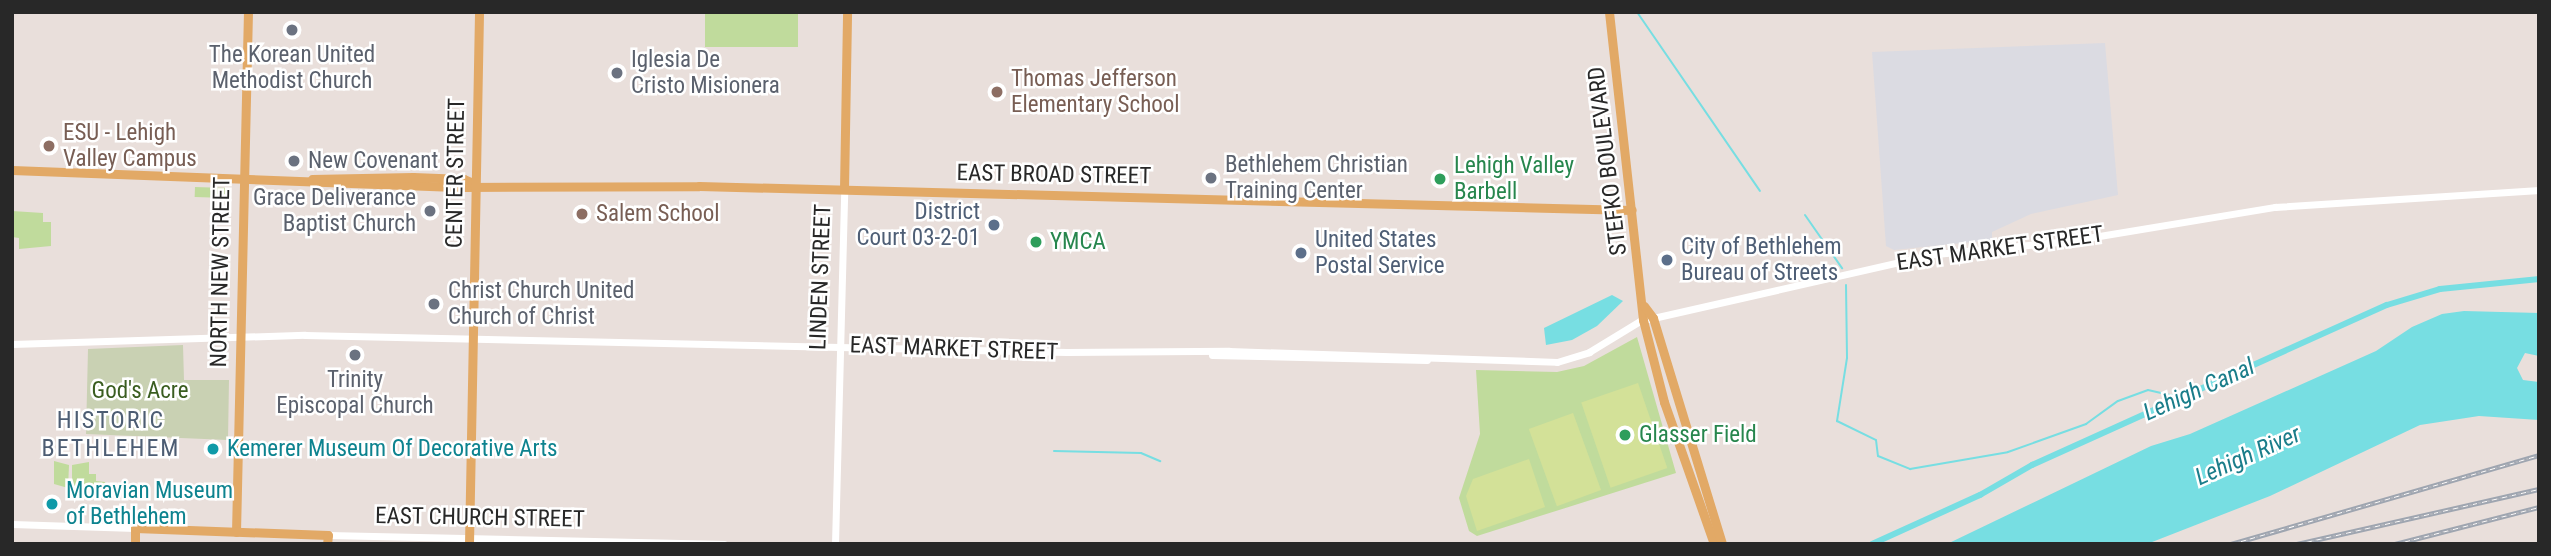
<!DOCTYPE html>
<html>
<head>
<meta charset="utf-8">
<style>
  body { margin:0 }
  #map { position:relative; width:2551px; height:556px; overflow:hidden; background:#e9dfdb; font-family:"Roboto Condensed",sans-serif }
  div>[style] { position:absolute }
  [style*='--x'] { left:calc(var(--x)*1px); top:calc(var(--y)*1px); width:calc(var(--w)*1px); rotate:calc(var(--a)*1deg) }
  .industrial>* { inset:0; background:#dbdbe2 }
  .green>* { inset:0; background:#c0db9c; transform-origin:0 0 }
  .cemetery>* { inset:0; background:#c9d1b3 }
  .pitch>* { inset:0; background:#d3e198; transform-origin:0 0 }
  .water>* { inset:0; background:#77dee2 }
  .stream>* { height:2px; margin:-1px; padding:0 1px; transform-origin:1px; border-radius:1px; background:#77dee2 }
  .canal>* { height:6px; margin:-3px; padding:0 3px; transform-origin:3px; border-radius:3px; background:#77dee2 }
  .minor>* { height:7px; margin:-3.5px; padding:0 3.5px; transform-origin:3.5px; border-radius:3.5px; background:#fff }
  .major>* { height:9px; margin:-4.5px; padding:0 4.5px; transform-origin:4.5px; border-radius:4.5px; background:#e2a966 }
  .rail>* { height:4.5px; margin-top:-2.25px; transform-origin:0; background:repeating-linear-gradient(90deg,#fff 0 5px,#9ea5b0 0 10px); box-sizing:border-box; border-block:2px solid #9ea5b0 }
  .dots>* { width:19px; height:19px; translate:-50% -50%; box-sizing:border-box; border:4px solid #fff; border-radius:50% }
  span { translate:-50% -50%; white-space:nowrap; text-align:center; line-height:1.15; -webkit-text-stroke:5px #fff; paint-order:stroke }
  .worship-label { font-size:23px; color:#5b616d }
  .left { translate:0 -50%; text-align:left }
  .right { translate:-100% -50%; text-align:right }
  .education-label { font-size:23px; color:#785e54 }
  .street-label { font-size:23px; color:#282828 }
  .leisure-label { font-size:23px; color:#27864d }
  .service-label { font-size:23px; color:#4e5e75 }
  .park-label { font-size:23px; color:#3a5d20 }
  .culture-label { font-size:23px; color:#0d838f }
  .water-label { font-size:24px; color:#1a7d8a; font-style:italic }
  .neighbourhood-label { font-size:24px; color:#4d5d73; letter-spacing:2px }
  .frame { position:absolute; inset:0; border:14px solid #282828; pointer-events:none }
</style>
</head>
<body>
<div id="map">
  <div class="industrial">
    <div style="clip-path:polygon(2105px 43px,2118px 195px,2031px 214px,1992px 232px,1992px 240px,1894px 250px,1886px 246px,1872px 52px)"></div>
  </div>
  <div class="green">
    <div style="left:705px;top:12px;width:93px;height:35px"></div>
    <div style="left:195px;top:187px;width:32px;height:10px;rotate:2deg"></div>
    <div style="clip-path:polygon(12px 211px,43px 213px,43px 222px,51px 222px,51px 246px,19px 249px,19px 238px,12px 237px)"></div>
    <div style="clip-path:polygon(1637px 337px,1676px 473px,1477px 536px,1469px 531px,1459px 498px,1480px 434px,1476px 370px,1557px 372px,1584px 366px)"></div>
    <div style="clip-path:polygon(54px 461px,69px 465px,68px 488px,54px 484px)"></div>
    <div style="clip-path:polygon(89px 462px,89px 474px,96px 474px,96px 481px,105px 482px,105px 499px,92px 490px,72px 489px,72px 465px)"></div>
  </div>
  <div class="cemetery">
    <div style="clip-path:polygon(183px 345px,184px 380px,229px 380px,228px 440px,86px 434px,88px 349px)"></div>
  </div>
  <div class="pitch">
    <div style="left:1638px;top:383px;width:90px;height:60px;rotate:71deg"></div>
    <div style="left:1573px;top:413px;width:82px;height:47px;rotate:70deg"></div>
    <div style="clip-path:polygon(1529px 459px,1545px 507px,1477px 531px,1466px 496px,1473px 479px)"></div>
  </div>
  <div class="water">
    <div style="clip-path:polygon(1612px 295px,1623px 301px,1597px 326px,1572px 340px,1546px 345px,1544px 328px)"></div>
    <div style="clip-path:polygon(2464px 311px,2539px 313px,2539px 356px,2525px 353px,2517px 368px,2523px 380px,2539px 382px,2539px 420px,2479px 416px,2420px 425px,2270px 496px,2147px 544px,1947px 544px,2151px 446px,2190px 434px,2376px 351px,2412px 327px,2442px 314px)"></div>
  </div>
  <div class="stream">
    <div style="--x:1637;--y:12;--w:217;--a:55.5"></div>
    <div style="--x:1805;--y:215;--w:65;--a:55.1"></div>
    <div style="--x:1846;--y:285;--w:73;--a:89.2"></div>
    <div style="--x:1847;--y:358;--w:64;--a:99"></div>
    <div style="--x:1837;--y:421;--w:43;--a:26"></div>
    <div style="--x:1876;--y:440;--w:16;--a:83"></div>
    <div style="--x:1878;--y:456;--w:35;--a:22"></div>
    <div style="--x:1910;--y:469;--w:99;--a:-9.8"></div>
    <div style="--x:2008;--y:452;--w:83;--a:-19.7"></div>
    <div style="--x:2086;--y:424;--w:39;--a:-36"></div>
    <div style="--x:2118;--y:401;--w:32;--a:-20"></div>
    <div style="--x:2148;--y:390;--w:39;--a:13"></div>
    <div style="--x:1054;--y:451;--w:87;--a:1.3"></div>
    <div style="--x:1141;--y:453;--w:21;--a:23"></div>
  </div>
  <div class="canal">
    <div style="--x:1872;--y:544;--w:119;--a:-24.4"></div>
    <div style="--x:1980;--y:495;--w:60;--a:-30"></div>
    <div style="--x:2032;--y:465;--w:389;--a:-24.3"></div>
    <div style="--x:2387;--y:305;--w:55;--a:-16.8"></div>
    <div style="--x:2440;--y:289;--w:100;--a:-5.8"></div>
  </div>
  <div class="minor">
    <div style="--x:12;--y:344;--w:293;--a:-1.8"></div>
    <div style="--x:305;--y:335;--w:762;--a:1.28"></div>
    <div style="--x:1067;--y:352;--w:162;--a:-0.4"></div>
    <div style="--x:1229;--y:351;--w:328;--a:1.9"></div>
    <div style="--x:1557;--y:362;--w:34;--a:-17"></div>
    <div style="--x:1589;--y:352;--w:60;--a:-31.3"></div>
    <div style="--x:1640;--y:321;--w:303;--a:-12.8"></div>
    <div style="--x:1936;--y:254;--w:134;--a:-5.6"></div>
    <div style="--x:2069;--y:241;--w:209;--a:-9.4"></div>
    <div style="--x:2275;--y:207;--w:265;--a:-3.7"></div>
    <div style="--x:1212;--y:355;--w:215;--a:1.3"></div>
    <div style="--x:12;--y:524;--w:123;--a:1.9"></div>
    <div style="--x:328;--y:535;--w:396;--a:1.3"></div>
    <div style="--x:835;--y:544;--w:355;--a:-88.5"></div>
  </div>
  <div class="major">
    <div style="--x:1609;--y:12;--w:310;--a:83.7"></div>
    <div style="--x:1643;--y:320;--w:85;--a:75.6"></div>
    <div style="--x:1664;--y:402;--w:151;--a:70.6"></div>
    <div style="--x:12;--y:170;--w:450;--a:2.2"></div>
    <div style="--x:462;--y:187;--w:237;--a:-0.2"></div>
    <div style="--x:699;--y:186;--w:933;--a:1.47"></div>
    <div style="--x:312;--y:179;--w:101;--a:-1.1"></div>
    <div style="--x:413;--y:177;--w:51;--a:2.2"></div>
    <div style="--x:464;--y:179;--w:12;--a:24"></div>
    <div style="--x:844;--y:189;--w:177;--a:-89"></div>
    <div style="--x:1644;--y:306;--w:15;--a:53"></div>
    <div style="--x:1653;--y:318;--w:236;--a:73"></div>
    <div style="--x:236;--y:532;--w:520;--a:-88.68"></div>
    <div style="--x:135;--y:544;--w:16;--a:-90"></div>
    <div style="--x:135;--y:528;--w:193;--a:2.1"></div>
    <div style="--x:328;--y:535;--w:9;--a:96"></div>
    <div style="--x:469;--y:544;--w:532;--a:-88.92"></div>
  </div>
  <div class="rail">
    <div style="--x:2231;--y:544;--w:321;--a:-16.1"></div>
    <div style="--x:2297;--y:544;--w:248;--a:-12.8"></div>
    <div style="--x:2395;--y:544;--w:149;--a:-14.4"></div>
  </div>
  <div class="dots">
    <div style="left:292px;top:30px;background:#6b7280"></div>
    <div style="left:617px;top:73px;background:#6b7280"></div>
    <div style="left:997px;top:92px;background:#8d6e63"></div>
    <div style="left:49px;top:146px;background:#8d6e63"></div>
    <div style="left:294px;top:161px;background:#6b7280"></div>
    <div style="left:1211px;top:178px;background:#6b7280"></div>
    <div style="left:1440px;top:179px;background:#2e9e5b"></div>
    <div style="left:430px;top:211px;background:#6b7280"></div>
    <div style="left:582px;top:214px;background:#8d6e63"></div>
    <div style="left:994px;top:225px;background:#5c6f8a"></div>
    <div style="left:1036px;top:242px;background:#2e9e5b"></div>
    <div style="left:1301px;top:253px;background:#5c6f8a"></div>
    <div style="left:1667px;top:260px;background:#5c6f8a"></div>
    <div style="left:434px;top:304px;background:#6b7280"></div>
    <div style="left:355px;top:355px;background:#6b7280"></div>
    <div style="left:1625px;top:435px;background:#2e9e5b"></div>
    <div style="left:213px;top:449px;background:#0f9aa8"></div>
    <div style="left:52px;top:504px;background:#0f9aa8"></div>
  </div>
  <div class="worship-label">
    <span style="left:292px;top:68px">The Korean United<br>Methodist Church</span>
    <span class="left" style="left:631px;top:73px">Iglesia De<br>Cristo Misionera</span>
    <span class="left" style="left:308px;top:161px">New Covenant</span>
    <span class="left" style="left:1225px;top:178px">Bethlehem Christian<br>Training Center</span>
    <span class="right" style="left:416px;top:211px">Grace Deliverance<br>Baptist Church</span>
    <span class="left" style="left:448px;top:304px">Christ Church United<br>Church of Christ</span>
    <span style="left:355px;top:393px">Trinity<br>Episcopal Church</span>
  </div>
  <div class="education-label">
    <span class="left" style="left:1011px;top:92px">Thomas Jefferson<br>Elementary School</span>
    <span class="left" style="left:63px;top:146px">ESU - Lehigh<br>Valley Campus</span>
    <span class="left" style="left:596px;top:214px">Salem School</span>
  </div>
  <div class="street-label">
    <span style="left:1608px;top:161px;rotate:-97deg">STEFKO BOULEVARD</span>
    <span style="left:456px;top:173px;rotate:-89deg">CENTER STREET</span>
    <span style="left:1054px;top:175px;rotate:1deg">EAST BROAD STREET</span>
    <span style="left:2000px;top:249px;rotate:-8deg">EAST MARKET STREET</span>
    <span style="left:221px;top:272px;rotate:-89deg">NORTH NEW STREET</span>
    <span style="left:821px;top:277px;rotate:-88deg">LINDEN STREET</span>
    <span style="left:954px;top:349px;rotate:2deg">EAST MARKET STREET</span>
    <span style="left:480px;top:518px;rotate:1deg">EAST CHURCH STREET</span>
  </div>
  <div class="leisure-label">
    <span class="left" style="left:1454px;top:179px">Lehigh Valley<br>Barbell</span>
    <span class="left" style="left:1050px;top:242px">YMCA</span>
    <span class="left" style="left:1639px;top:435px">Glasser Field</span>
  </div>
  <div class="service-label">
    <span class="right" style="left:980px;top:225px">District<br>Court 03-2-01</span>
    <span class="left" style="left:1315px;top:253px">United States<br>Postal Service</span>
    <span class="left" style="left:1681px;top:260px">City of Bethlehem<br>Bureau of Streets</span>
  </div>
  <div class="park-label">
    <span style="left:140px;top:391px">God's Acre</span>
  </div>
  <div class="culture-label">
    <span class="left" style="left:227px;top:449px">Kemerer Museum Of Decorative Arts</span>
    <span class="left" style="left:66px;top:504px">Moravian Museum<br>of Bethlehem</span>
  </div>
  <div class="water-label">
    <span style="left:2199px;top:390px;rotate:-24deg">Lehigh Canal</span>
    <span style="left:2248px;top:456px;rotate:-24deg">Lehigh River</span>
  </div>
  <div class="neighbourhood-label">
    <span style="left:111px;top:435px">HISTORIC<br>BETHLEHEM</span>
  </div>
  <div class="frame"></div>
</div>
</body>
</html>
